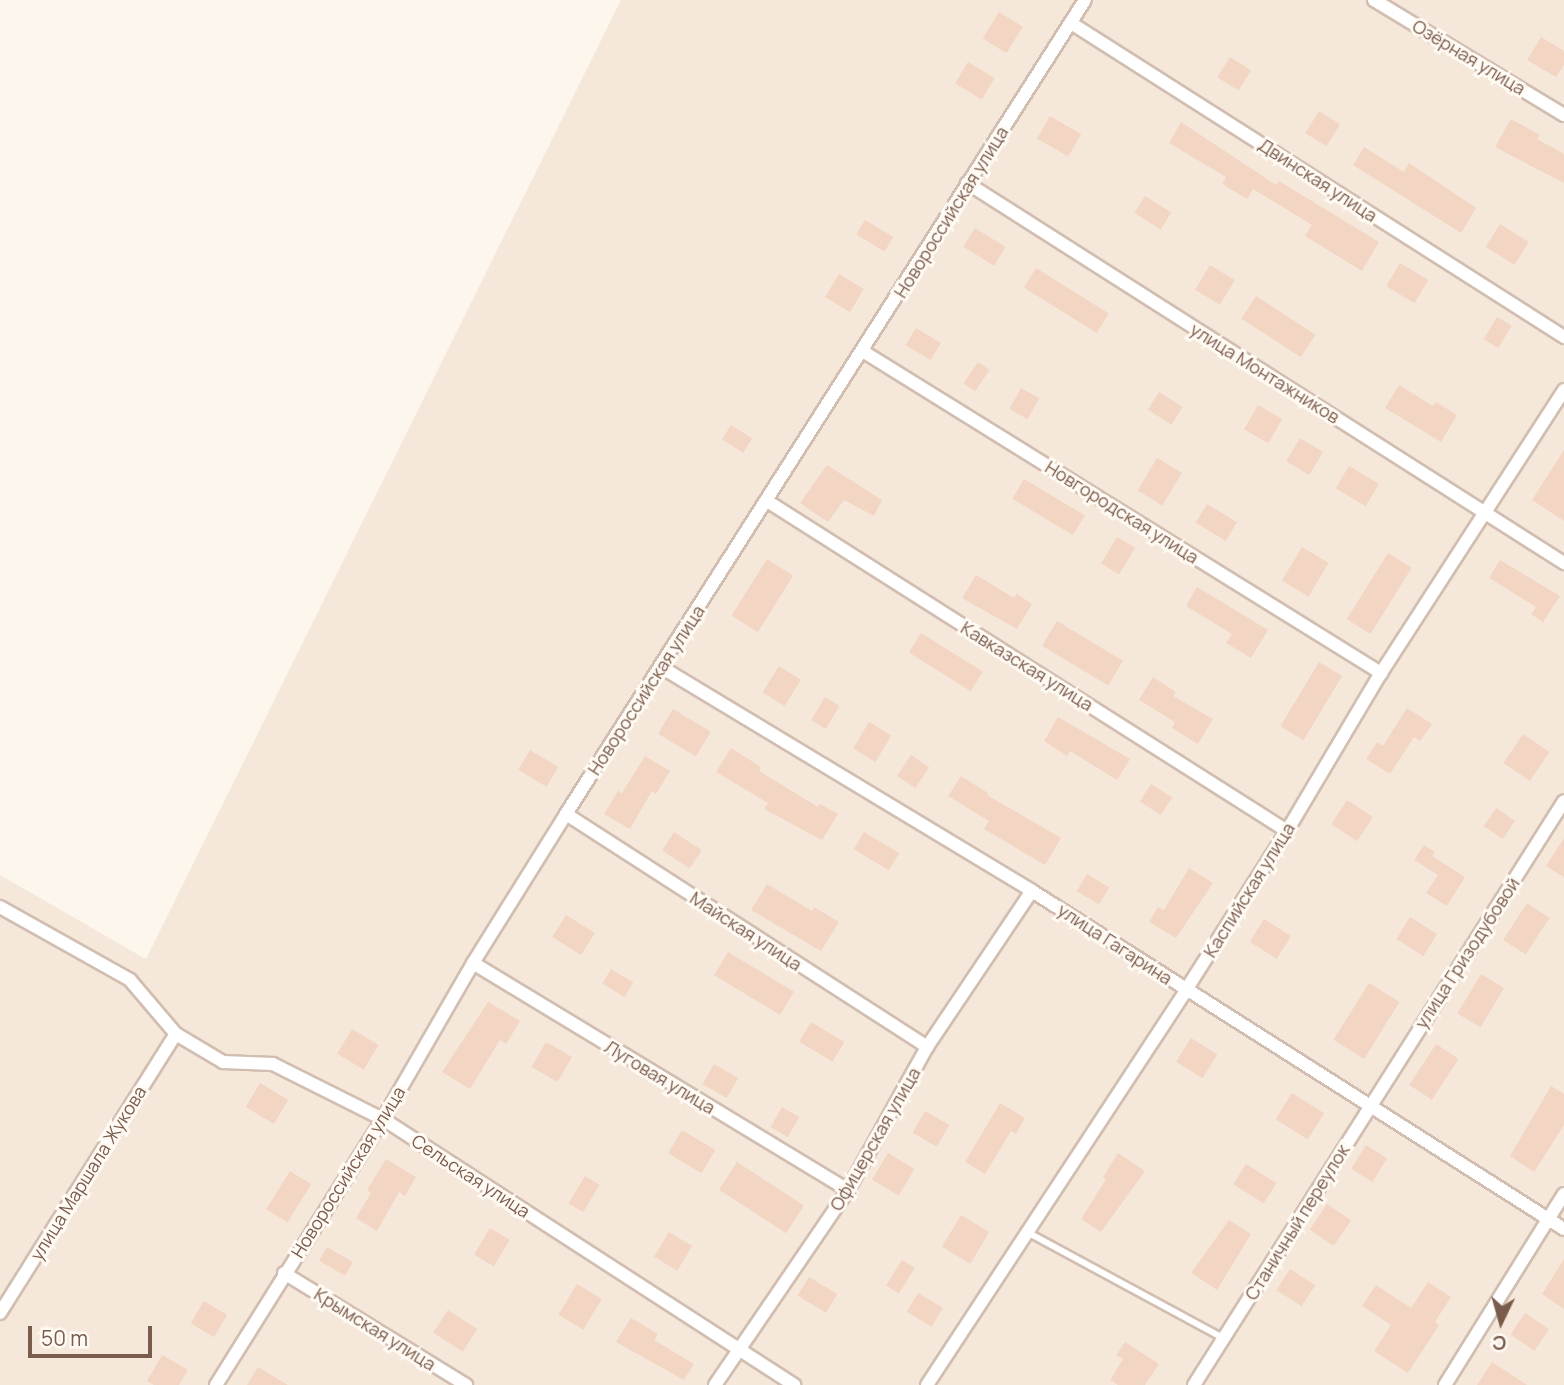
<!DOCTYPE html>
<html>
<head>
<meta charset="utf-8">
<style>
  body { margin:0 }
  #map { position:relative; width:1564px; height:1385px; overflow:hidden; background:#fdf6ec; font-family:Manrope,sans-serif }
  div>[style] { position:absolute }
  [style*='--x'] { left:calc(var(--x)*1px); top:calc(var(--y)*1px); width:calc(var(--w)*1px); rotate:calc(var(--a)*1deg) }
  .residential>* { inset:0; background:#f5e8da }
  .building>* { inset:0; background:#f3d5c3; transform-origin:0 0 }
  .roads { filter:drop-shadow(2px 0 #d1beb0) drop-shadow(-2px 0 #d1beb0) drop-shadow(0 2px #d1beb0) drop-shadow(0 -2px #d1beb0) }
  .service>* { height:6px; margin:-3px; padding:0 3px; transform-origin:3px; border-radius:3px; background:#fff }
  .minor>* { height:12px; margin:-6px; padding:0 6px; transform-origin:6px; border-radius:6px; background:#fff }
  span { translate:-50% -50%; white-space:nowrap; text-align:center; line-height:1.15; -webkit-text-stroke:6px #fffaf3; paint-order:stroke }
  .street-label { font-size:18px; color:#7a5c4d }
  .north { position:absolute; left:1466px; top:1287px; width:70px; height:70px; -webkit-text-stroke:5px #fffaf3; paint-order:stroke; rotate:185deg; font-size:19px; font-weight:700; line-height:28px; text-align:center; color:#7a5c4d }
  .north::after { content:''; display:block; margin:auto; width:24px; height:32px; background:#7a5c4d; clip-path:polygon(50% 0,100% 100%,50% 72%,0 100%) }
  .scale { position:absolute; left:28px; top:1326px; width:124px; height:32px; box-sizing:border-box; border:4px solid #7a5c4d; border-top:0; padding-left:9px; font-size:21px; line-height:24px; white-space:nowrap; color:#7a5c4d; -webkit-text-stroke:5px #fffaf3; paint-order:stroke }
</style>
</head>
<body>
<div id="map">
  <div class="residential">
    <div style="clip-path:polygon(621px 0,1564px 0,1564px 1385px,0 1385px,0 875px,146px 959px)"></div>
  </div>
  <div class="building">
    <div style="left:999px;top:12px;width:28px;height:31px;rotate:32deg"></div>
    <div style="clip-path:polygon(1541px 37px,1564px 51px,1564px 65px,1556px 77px,1527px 60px)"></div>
    <div style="left:1230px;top:57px;width:25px;height:24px;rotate:32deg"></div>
    <div style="left:968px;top:62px;width:31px;height:25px;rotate:31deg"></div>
    <div style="left:1319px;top:111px;width:25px;height:26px;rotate:32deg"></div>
    <div style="left:1050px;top:116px;width:36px;height:26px;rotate:30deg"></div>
    <div style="clip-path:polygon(1511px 119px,1540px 135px,1537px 139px,1564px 154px,1564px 183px,1495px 147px)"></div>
    <div style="clip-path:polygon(1181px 122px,1276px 185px,1279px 181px,1379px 242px,1362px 271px,1305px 236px,1312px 225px,1253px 189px,1247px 199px,1222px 184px,1226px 177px,1169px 143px)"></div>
    <div style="clip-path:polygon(1364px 147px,1404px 172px,1409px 163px,1476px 208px,1461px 233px,1353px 165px)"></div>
    <div style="left:1145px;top:196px;width:31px;height:20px;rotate:32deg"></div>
    <div style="left:865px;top:220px;width:33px;height:17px;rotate:31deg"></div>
    <div style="left:1500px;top:224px;width:34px;height:27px;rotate:32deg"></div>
    <div style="left:975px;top:228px;width:36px;height:22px;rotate:32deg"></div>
    <div style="left:1400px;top:263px;width:33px;height:27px;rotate:31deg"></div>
    <div style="left:1210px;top:265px;width:29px;height:29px;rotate:31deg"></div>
    <div style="left:1036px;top:268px;width:86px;height:23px;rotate:32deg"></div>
    <div style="left:839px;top:274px;width:29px;height:27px;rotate:31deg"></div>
    <div style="left:1256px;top:296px;width:71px;height:27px;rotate:33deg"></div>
    <div style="left:1497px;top:317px;width:17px;height:26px;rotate:31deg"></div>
    <div style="left:916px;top:328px;width:29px;height:20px;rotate:31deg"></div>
    <div style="left:978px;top:362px;width:14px;height:26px;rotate:34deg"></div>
    <div style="clip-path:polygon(1399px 385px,1433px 406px,1436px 402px,1457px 415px,1441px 442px,1385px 408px)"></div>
    <div style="left:1021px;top:388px;width:21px;height:24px;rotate:29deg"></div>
    <div style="left:1159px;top:392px;width:28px;height:21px;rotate:32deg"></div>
    <div style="left:1258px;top:405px;width:28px;height:28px;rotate:30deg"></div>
    <div style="left:731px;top:425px;width:25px;height:17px;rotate:32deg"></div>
    <div style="left:1300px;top:438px;width:27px;height:27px;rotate:31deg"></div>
    <div style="clip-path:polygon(1564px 450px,1564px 521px,1532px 500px)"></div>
    <div style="left:1157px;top:458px;width:29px;height:38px;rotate:31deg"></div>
    <div style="clip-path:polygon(827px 465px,882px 500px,874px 516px,844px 500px,828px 522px,800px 503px)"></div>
    <div style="left:1349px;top:466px;width:35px;height:26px;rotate:31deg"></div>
    <div style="left:1024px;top:479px;width:71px;height:23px;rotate:31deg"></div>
    <div style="left:1207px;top:504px;width:35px;height:22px;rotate:31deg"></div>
    <div style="left:1117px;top:537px;width:21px;height:31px;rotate:31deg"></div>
    <div style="left:1302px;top:547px;width:31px;height:39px;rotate:31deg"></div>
    <div style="left:1388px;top:553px;width:28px;height:78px;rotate:32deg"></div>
    <div style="left:767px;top:559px;width:31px;height:67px;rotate:32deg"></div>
    <div style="clip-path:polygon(1500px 560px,1560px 596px,1543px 622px,1531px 614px,1536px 607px,1489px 578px)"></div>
    <div style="clip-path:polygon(976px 575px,1014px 598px,1017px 594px,1032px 604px,1017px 629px,962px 598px)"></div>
    <div style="clip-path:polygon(1197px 587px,1268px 630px,1251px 658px,1226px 643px,1232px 634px,1186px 606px)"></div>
    <div style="left:1057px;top:621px;width:77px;height:29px;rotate:31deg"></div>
    <div style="left:921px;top:633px;width:73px;height:23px;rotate:32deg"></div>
    <div style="left:1319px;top:662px;width:27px;height:75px;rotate:31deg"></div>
    <div style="left:779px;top:666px;width:26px;height:31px;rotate:32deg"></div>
    <div style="clip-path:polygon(1153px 677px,1176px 692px,1173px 696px,1213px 719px,1198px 744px,1172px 728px,1175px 722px,1139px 700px)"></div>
    <div style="left:825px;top:697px;width:17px;height:27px;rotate:31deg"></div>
    <div style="clip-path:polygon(1407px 708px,1432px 724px,1420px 741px,1414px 737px,1390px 774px,1366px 759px,1377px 742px,1383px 746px)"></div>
    <div style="left:673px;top:709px;width:44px;height:29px;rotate:31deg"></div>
    <div style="clip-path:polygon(1058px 717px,1130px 759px,1117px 780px,1070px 751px,1067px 756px,1044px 741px)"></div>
    <div style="left:869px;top:722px;width:26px;height:31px;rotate:31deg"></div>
    <div style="left:1523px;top:734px;width:32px;height:35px;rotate:34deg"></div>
    <div style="clip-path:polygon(731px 748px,761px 767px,759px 771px,818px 807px,820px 804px,838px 814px,822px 840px,764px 809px,768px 803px,716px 772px)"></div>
    <div style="left:530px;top:750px;width:33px;height:23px;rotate:31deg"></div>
    <div style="left:911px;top:755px;width:22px;height:25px;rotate:34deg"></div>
    <div style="clip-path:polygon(645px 756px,670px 771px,656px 794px,652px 791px,630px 829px,604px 814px,618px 791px,622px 793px)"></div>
    <div style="clip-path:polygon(961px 776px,988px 793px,987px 795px,1061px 838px,1045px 865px,984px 829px,989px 821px,948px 796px)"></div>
    <div style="left:1151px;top:784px;width:25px;height:21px;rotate:32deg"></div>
    <div style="left:1347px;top:800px;width:31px;height:29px;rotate:33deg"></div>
    <div style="left:1496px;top:808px;width:23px;height:22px;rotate:34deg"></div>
    <div style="left:674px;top:832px;width:33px;height:22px;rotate:33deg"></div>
    <div style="left:864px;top:832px;width:41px;height:20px;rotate:31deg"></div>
    <div style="clip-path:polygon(1564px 838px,1564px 877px,1546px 866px)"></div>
    <div style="clip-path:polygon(1424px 845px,1435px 852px,1432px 856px,1465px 877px,1447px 906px,1426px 893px,1438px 875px,1414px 860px)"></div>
    <div style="clip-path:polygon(1189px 868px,1213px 883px,1176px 938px,1149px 922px,1158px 907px,1164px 910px)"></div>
    <div style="left:1087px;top:874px;width:26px;height:20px;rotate:31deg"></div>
    <div style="clip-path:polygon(767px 884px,812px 911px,814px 907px,839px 922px,821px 951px,751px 910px)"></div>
    <div style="left:1527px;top:903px;width:27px;height:44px;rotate:33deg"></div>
    <div style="left:566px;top:915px;width:34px;height:26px;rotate:32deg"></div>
    <div style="left:1410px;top:917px;width:32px;height:26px;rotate:32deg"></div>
    <div style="left:1264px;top:919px;width:32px;height:27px;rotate:32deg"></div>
    <div style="left:728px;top:952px;width:77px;height:27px;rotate:31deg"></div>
    <div style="left:611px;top:969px;width:26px;height:17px;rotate:31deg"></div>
    <div style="left:1481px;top:974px;width:27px;height:46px;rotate:31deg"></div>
    <div style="left:1369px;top:983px;width:36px;height:67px;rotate:32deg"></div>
    <div style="clip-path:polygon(488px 1002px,520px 1021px,506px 1044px,500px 1040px,470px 1089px,442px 1072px)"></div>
    <div style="left:811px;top:1022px;width:39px;height:23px;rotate:31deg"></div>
    <div style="left:352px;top:1029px;width:31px;height:29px;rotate:31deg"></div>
    <div style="left:1191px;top:1038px;width:31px;height:28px;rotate:32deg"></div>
    <div style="left:546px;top:1042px;width:30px;height:29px;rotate:30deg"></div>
    <div style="left:1436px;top:1044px;width:27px;height:49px;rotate:33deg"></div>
    <div style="left:714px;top:1064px;width:28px;height:23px;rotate:30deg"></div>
    <div style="left:260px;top:1083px;width:33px;height:28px;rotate:31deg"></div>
    <div style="clip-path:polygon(1551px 1086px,1564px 1094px,1564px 1125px,1534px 1172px,1510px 1156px)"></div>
    <div style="left:1292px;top:1093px;width:38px;height:31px;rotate:32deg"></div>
    <div style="clip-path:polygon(1000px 1103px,1025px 1118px,1016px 1134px,1011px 1131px,985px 1174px,965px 1162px)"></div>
    <div style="left:782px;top:1107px;width:20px;height:23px;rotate:30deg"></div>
    <div style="left:925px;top:1111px;width:28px;height:25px;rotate:30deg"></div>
    <div style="left:682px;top:1130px;width:39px;height:27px;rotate:31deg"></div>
    <div style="left:1366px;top:1145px;width:25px;height:28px;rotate:32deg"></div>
    <div style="left:888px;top:1153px;width:31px;height:31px;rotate:31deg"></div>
    <div style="clip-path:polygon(1118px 1153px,1145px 1171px,1101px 1232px,1081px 1219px,1106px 1179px,1103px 1177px)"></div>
    <div style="clip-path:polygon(386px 1159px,416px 1177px,405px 1196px,399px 1192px,377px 1231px,356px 1218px,371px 1193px,367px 1190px)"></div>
    <div style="left:737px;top:1162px;width:80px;height:33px;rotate:33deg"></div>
    <div style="left:1246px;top:1164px;width:36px;height:24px;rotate:32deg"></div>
    <div style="left:290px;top:1171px;width:25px;height:45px;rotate:32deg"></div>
    <div style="left:585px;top:1176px;width:17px;height:32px;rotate:31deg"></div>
    <div style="left:1327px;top:1204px;width:29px;height:31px;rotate:34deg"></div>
    <div style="left:961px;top:1215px;width:33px;height:37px;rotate:31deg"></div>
    <div style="clip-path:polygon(1229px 1220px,1251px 1234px,1217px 1290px,1191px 1273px)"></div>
    <div style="left:490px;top:1228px;width:23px;height:31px;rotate:31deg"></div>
    <div style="left:669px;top:1232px;width:27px;height:29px;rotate:31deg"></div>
    <div style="left:327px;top:1247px;width:30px;height:16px;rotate:30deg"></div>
    <div style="clip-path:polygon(1564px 1259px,1564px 1309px,1542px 1294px)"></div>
    <div style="left:902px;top:1260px;width:15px;height:30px;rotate:32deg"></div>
    <div style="left:1290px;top:1269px;width:30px;height:25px;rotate:33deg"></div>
    <div style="left:809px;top:1277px;width:33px;height:22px;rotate:31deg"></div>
    <div style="clip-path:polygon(1428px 1282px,1451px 1297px,1435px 1322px,1439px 1325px,1408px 1373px,1374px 1351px,1391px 1325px,1362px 1306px,1376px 1285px,1411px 1308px)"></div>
    <div style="left:577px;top:1284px;width:29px;height:36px;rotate:31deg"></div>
    <div style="left:918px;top:1293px;width:29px;height:22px;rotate:31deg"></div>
    <div style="left:204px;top:1301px;width:27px;height:26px;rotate:31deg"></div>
    <div style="left:448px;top:1310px;width:35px;height:27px;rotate:33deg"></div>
    <div style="left:1525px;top:1313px;width:29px;height:26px;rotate:34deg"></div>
    <div style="clip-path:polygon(631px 1318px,658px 1334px,654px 1340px,694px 1364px,684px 1380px,616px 1342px)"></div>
    <div style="clip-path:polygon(1125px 1342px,1159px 1364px,1145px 1385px,1118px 1385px,1110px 1380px,1123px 1359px,1116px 1355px)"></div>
    <div style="clip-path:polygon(162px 1355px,188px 1370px,179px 1385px,154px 1385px,147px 1381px)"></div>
    <div style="clip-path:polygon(1492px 1362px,1527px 1385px,1477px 1385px)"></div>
    <div style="clip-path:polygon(258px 1367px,288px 1385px,247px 1385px)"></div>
  </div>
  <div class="roads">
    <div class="service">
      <div style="--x:1029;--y:1233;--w:221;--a:28.4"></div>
    </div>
    <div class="minor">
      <div style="--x:1374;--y:0;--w:222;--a:31.2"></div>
      <div style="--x:1071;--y:23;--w:585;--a:32.49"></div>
      <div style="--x:967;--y:183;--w:708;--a:32.48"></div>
      <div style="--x:864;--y:352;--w:609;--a:31.84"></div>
      <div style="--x:767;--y:501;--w:616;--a:32.4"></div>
      <div style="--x:661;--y:667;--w:433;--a:31.1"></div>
      <div style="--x:1032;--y:891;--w:630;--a:32.43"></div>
      <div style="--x:566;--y:814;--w:430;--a:32.8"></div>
      <div style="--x:0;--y:907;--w:149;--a:29.3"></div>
      <div style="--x:130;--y:980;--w:71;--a:49.6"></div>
      <div style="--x:176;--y:1034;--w:55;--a:30.8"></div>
      <div style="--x:223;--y:1062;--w:50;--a:2.3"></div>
      <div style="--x:273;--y:1064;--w:123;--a:26.6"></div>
      <div style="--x:383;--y:1119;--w:490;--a:32.9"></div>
      <div style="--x:473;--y:963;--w:438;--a:31.2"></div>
      <div style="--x:284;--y:1273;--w:214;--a:31.6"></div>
      <div style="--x:0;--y:1313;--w:330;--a:-57.8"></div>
      <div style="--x:216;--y:1385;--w:314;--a:-57.9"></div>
      <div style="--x:383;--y:1119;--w:180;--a:-60"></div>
      <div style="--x:473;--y:963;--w:176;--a:-58"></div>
      <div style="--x:566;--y:814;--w:965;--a:-57.48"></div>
      <div style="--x:715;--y:1385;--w:236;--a:-55.7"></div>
      <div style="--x:848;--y:1190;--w:163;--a:-61.1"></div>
      <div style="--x:927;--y:1047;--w:188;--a:-56.1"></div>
      <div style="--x:927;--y:1385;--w:472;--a:-56.7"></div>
      <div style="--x:1186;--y:990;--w:188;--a:-57.6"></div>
      <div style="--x:1287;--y:831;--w:184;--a:-59.3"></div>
      <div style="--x:1381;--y:673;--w:337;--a:-57.1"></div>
      <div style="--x:1194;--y:1385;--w:691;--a:-57.64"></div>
      <div style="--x:1445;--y:1385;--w:225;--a:-58.1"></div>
    </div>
  </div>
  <div class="street-label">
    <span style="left:1469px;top:57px;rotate:31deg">Озёрная улица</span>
    <span style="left:1318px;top:180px;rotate:33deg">Двинская улица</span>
    <span style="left:951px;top:212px;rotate:-58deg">Новороссийская улица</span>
    <span style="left:1265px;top:373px;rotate:32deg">улица Монтажников</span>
    <span style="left:1122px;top:512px;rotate:32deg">Новгородская улица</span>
    <span style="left:1027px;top:666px;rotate:32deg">Кавказская улица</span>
    <span style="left:646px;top:690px;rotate:-57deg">Новороссийская улица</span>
    <span style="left:1249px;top:890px;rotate:-58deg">Каспийская улица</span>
    <span style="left:746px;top:931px;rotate:33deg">Майская улица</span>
    <span style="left:1115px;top:944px;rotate:33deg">улица Гагарина</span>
    <span style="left:1467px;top:953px;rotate:-57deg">улица Гризодубовой</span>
    <span style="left:660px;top:1077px;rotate:31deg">Луговая улица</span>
    <span style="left:875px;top:1139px;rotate:-60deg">Офицерская улица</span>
    <span style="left:348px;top:1172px;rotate:-58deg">Новороссийская улица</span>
    <span style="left:88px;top:1173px;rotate:-58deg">улица Маршала Жукова</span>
    <span style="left:471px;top:1176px;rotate:33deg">Сельская улица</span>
    <span style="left:1297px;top:1222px;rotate:-58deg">Станичный переулок</span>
    <span style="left:375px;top:1329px;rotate:32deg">Крымская улица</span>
  </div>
  <div class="north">С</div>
  <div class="scale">50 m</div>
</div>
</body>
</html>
